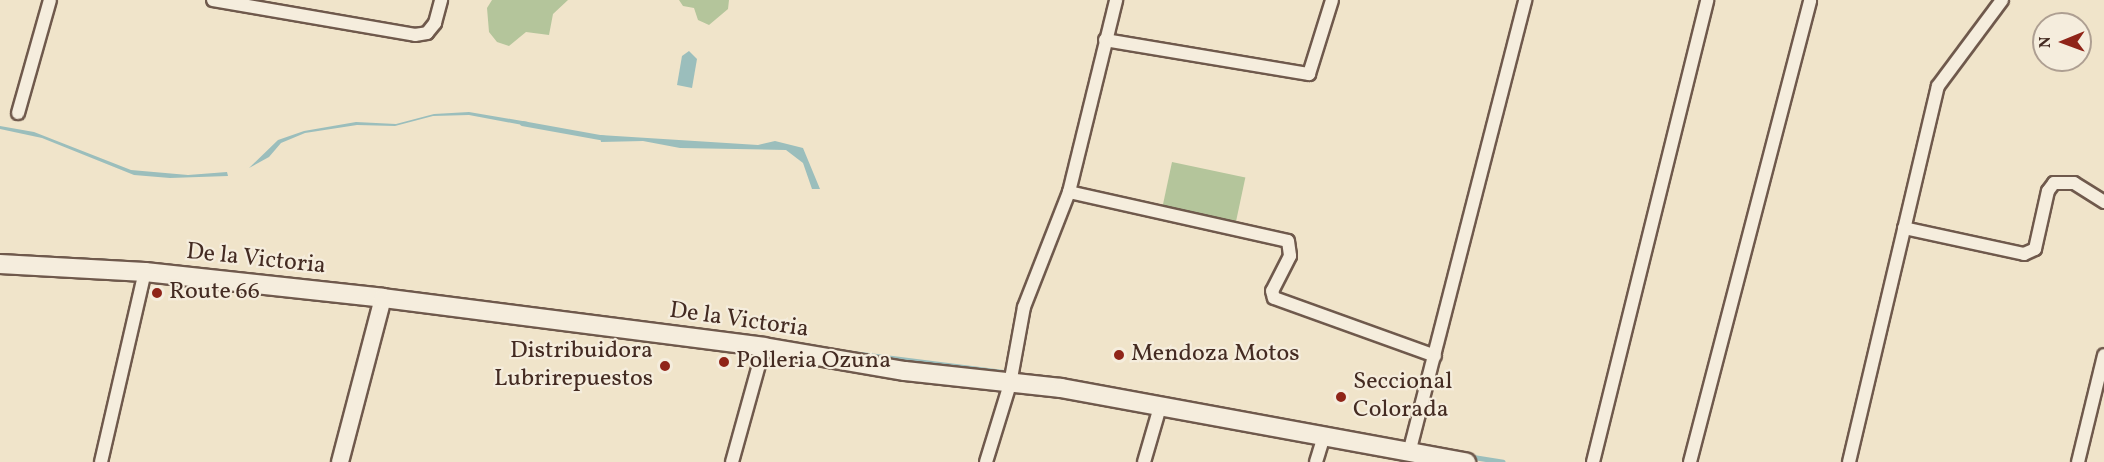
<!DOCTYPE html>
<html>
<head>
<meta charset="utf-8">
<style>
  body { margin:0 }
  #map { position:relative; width:2104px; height:462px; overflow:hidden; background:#f0e4ca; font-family:Vollkorn,serif }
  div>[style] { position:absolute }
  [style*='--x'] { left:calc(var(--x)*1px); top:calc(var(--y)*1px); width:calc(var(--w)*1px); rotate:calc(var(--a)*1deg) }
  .green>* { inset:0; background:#b4c59b; transform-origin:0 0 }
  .water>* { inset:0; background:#9bbebc }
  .stream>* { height:4.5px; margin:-2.25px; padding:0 2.25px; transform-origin:2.25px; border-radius:2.25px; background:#9bbebc }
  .roads { filter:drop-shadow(2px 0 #6f594c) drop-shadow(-2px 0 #6f594c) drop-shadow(0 2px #6f594c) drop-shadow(0 -2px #6f594c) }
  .minor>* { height:12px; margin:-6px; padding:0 6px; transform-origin:6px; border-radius:6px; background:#f5eddd }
  .tertiary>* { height:16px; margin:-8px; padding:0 8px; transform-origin:8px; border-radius:8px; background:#f5eddd }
  .secondary>* { height:18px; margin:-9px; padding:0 9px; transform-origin:9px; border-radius:9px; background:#f5eddd }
  .dots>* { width:16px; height:16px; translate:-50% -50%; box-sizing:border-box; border:3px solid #f5eddd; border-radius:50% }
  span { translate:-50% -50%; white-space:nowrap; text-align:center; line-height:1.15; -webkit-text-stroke:4.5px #f5eddd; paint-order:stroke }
  .street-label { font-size:24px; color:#442b22 }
  .poi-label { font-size:24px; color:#442b22 }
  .left { translate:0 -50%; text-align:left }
  .right { translate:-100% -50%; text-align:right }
  .north { position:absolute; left:2032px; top:12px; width:60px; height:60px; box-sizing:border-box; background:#f5eddd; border:2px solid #ae9f92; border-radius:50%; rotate:269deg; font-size:16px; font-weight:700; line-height:24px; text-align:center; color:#442b22 }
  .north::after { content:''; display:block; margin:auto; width:21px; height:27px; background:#8f2418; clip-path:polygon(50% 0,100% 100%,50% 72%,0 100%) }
</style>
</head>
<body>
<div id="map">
  <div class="green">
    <div style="clip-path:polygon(492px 0,568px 0,553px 14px,549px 35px,526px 32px,509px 46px,497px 42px,489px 32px,487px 8px)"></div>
    <div style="clip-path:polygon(679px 0,729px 0,728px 9px,709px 25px,698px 20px,694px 8px,683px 6px)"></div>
    <div style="left:1172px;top:162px;width:75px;height:47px;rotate:12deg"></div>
  </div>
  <div class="water">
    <div style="clip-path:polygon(689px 51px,697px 59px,692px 88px,677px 85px,682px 56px)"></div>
    <div style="clip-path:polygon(469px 112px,528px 122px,528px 126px,469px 115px,433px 116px,395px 126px,357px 125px,305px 133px,281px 143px,269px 157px,249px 168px,278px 140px,304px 131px,356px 122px,396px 124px,434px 114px)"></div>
    <div style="clip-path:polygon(0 126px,34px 132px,131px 170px,188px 175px,227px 172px,228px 176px,170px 178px,134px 175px,42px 138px,0 129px)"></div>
    <div style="clip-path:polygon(600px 135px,758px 145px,775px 141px,803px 148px,820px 189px,812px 189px,803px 163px,786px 150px,680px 148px,643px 141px,601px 142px)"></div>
  </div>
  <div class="stream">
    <div style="--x:522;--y:123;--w:84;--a:10.2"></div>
    <div style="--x:72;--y:259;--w:39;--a:3"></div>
    <div style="--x:845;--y:352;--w:159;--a:7.2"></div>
    <div style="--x:1467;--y:456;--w:36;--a:9"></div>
  </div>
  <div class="roads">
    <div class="minor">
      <div style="--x:213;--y:0;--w:205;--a:9.8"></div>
      <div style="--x:415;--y:35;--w:12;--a:-9"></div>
      <div style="--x:427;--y:33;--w:13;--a:-51"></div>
      <div style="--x:435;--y:23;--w:24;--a:-75"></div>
      <div style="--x:1105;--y:40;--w:207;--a:9.5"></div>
      <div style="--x:1309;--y:74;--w:77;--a:-72.7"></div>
      <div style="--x:18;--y:113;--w:117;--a:-74.2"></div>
      <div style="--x:1069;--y:192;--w:224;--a:12.6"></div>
      <div style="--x:1288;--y:241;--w:15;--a:82"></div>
      <div style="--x:1290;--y:256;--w:39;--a:117"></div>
      <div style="--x:1272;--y:291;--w:7;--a:74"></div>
      <div style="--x:1274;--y:298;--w:171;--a:19.8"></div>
      <div style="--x:1904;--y:228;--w:123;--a:12.2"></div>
      <div style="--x:2024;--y:254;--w:12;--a:-24"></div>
      <div style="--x:2035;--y:249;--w:59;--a:-77.4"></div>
      <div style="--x:2048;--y:191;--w:10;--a:-53"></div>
      <div style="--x:2054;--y:183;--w:20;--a:0"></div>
      <div style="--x:2074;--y:183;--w:36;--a:32"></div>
      <div style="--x:1409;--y:453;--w:468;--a:-75.6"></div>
      <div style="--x:101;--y:462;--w:195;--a:-77"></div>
      <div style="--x:732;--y:462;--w:119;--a:-74.5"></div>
      <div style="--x:986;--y:462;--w:82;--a:-72.9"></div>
      <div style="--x:1010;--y:384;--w:78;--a:-79.7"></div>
      <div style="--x:1024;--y:307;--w:123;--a:-68.6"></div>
      <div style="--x:1069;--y:192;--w:198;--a:-76.2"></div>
      <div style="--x:1144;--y:462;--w:57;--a:-73.8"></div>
      <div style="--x:1316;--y:462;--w:27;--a:-73"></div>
      <div style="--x:1593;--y:462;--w:476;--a:-76.1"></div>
      <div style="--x:1690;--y:462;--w:477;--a:-75.4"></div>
      <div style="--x:1849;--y:462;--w:386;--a:-76.7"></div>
      <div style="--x:1938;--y:86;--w:107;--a:-53.3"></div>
      <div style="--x:2078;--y:462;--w:110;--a:-76.3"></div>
    </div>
    <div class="tertiary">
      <div style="--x:340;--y:462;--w:170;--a:-75.3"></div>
    </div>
    <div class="secondary">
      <div style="--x:0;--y:264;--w:145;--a:3.2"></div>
      <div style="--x:145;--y:272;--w:239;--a:6.2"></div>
      <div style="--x:383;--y:298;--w:384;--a:7.3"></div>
      <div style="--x:764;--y:347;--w:143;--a:9.7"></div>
      <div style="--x:905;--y:371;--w:157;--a:6.2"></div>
      <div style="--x:1061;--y:388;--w:412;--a:10.4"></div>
    </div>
  </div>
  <div class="dots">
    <div style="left:157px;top:293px;background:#8f2418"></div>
    <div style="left:1119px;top:355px;background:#8f2418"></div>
    <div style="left:724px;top:362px;background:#8f2418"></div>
    <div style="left:665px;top:366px;background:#8f2418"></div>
    <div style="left:1341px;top:397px;background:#8f2418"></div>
  </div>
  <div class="street-label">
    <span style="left:256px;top:260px;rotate:6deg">De la Victoria</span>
    <span style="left:739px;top:321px;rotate:8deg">De la Victoria</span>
  </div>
  <div class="poi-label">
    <span class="left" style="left:169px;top:293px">Route 66</span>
    <span class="right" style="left:653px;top:366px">Distribuidora<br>Lubrirepuestos</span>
    <span class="left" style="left:1131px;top:355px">Mendoza Motos</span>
    <span class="left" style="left:736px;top:362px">Polleria Ozuna</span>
    <span class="left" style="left:1353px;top:397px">Seccional<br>Colorada</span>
  </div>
  <div class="north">N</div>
</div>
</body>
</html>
